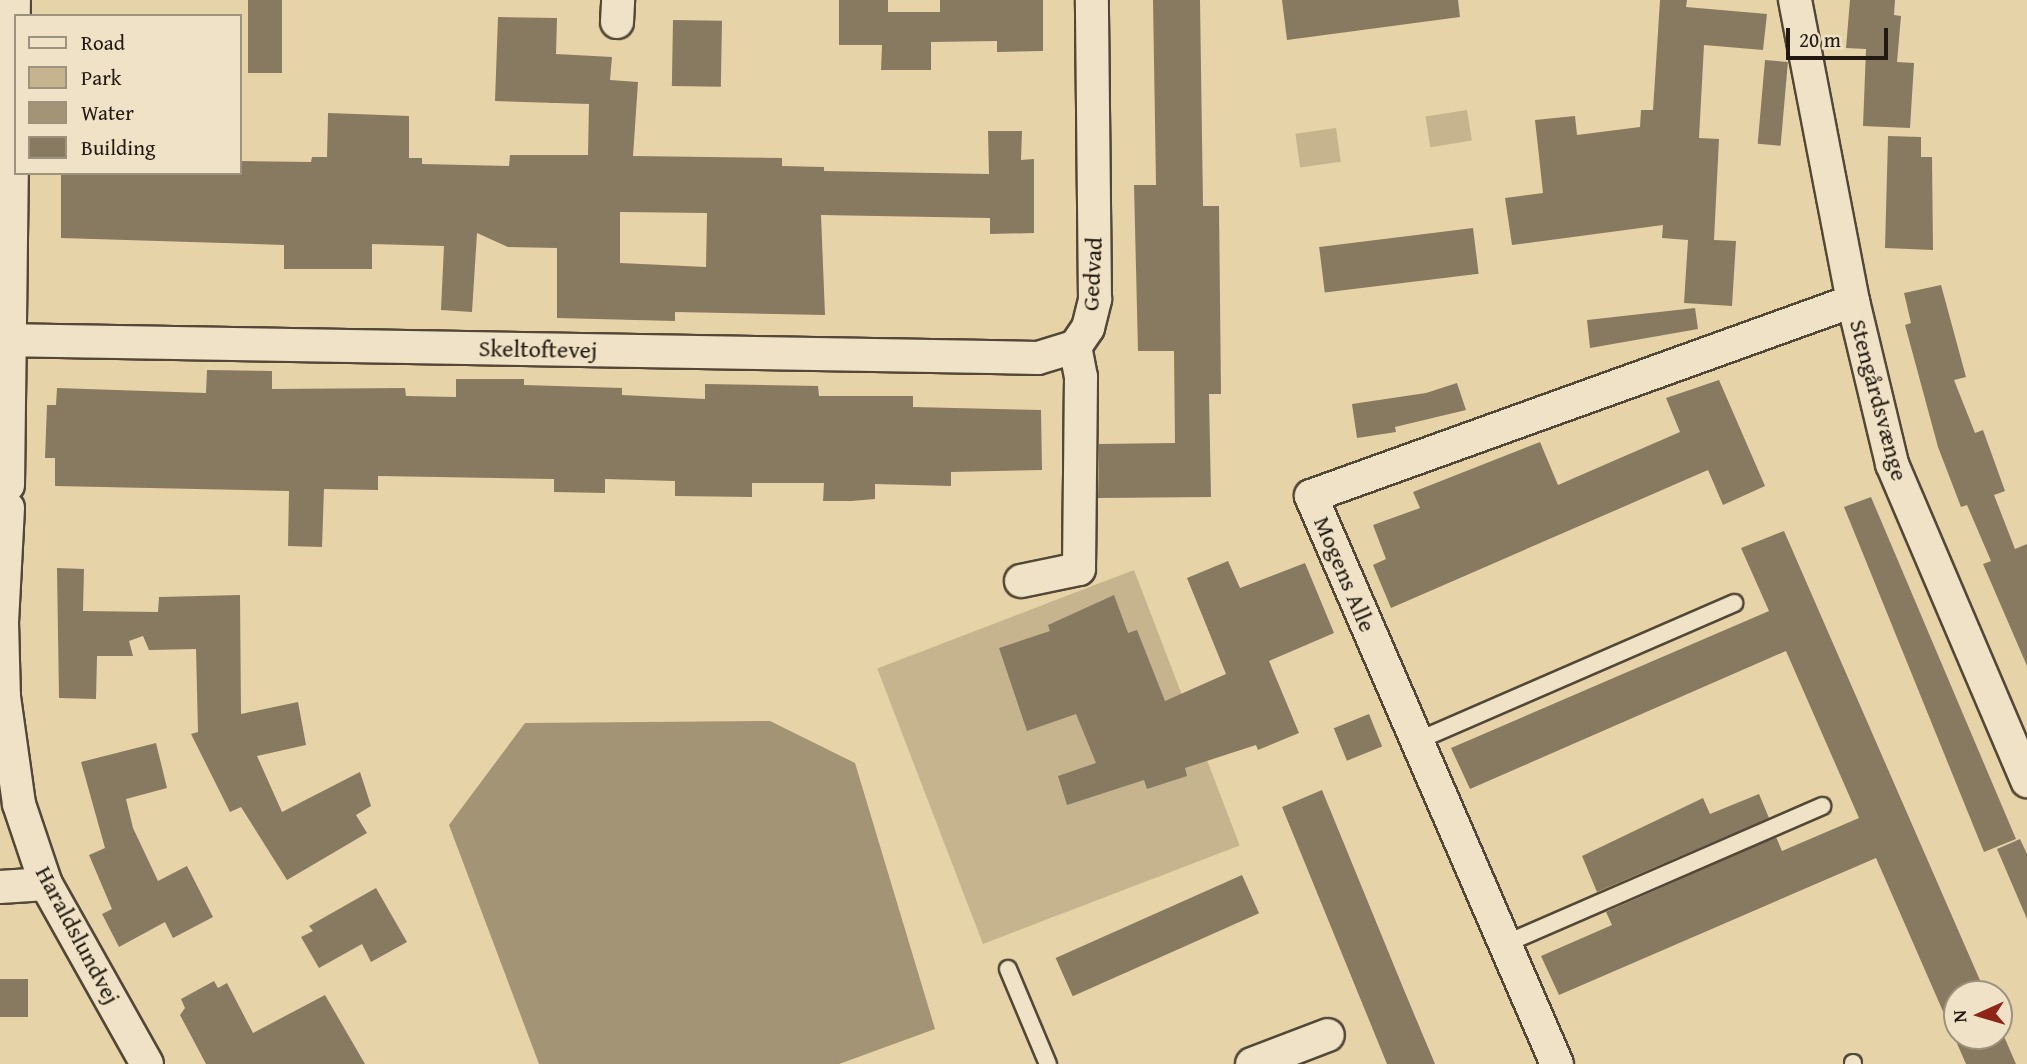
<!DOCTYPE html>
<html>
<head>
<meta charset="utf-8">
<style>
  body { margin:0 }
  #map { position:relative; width:2027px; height:1064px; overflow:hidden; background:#e6d3a8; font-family:"Gentium Book Plus",serif }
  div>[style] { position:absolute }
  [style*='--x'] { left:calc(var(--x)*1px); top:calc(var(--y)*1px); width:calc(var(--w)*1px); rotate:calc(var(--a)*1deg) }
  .green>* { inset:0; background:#c5b48e; transform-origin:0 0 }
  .water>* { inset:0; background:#a39475 }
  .building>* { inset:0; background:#887a60; transform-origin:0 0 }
  .roads { filter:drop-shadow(2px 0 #534837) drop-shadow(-2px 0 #534837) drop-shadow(0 2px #534837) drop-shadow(0 -2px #534837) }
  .lane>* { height:16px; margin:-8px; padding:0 8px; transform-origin:8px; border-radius:8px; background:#efe2c6 }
  .street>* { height:32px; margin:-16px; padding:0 16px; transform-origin:16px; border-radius:16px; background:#efe2c6 }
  span { translate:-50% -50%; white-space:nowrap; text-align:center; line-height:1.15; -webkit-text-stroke:5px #efe2c6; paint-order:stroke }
  .street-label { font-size:24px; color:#221a11 }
  .legend { position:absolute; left:14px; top:14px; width:228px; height:161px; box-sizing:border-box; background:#efe2c6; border:2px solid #9d927e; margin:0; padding:9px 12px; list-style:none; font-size:21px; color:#221a11 }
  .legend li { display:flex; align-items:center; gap:14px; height:35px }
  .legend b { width:35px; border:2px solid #9d927e }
  .north { position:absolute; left:1943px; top:980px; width:70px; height:70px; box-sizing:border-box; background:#efe2c6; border:2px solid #9d927e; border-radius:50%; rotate:266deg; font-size:19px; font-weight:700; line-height:28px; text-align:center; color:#221a11 }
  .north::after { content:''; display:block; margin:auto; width:24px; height:32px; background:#8f2418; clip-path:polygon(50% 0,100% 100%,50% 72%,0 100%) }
  .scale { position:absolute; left:1786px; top:28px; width:102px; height:32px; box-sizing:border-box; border:4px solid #221a11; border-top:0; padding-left:9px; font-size:21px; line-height:24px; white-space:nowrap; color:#221a11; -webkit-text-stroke:5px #efe2c6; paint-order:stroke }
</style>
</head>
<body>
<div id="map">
  <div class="green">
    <div style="left:1467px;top:110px;width:31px;height:42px;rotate:81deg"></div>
    <div style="left:1336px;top:128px;width:34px;height:41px;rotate:82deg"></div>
    <div style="left:1134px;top:570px;width:295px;height:275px;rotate:69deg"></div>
  </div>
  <div class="water">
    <div style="clip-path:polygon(770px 721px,855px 763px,935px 1029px,839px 1064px,539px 1064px,449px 825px,525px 723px)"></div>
  </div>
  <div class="building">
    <div style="left:248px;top:0;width:34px;height:73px"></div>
    <div style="clip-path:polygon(839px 0,888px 0,888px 12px,940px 12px,940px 0,1043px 0,1043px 51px,997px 52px,997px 41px,931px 42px,931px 70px,881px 70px,882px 45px,839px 45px)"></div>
    <div style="clip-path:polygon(1153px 0,1200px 0,1203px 206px,1219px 206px,1221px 394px,1209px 394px,1211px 497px,1098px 498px,1099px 444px,1175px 443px,1174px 351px,1138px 351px,1134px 185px,1156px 185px)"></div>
    <div style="clip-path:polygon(1282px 0,1458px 0,1460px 17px,1287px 40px)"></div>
    <div style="clip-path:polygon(1660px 0,1687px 0,1686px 7px,1767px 14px,1763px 50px,1704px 45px,1699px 138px,1719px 139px,1714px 240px,1736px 241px,1732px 306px,1684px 303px,1688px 240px,1662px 238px,1663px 225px,1512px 245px,1505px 198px,1543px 193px,1535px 120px,1575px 116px,1577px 135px,1640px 127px,1641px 110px,1653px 110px)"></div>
    <div style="clip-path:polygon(1850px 0,1895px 0,1894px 15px,1901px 16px,1897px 62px,1914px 63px,1910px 128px,1863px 126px,1866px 49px,1846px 48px)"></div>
    <div style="clip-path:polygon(evenodd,498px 17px,557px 18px,556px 54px,612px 57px,610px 80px,638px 82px,633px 156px,782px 158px,782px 166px,824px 167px,824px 171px,989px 174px,988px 131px,1022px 131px,1021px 160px,1034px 159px,1034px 233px,990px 234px,990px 218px,821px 215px,825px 315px,675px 312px,675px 321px,557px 318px,557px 248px,508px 247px,477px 233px,472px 312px,441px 310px,444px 246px,372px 244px,372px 269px,284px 269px,284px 245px,61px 238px,61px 173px,240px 173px,240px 161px,311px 162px,312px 157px,327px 157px,328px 113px,409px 116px,409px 158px,422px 158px,422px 164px,509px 166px,510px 155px,588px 155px,589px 104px,495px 101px,498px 17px,620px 212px,707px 213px,706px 267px,620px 263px,620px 212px)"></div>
    <div style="left:673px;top:20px;width:49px;height:66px;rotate:1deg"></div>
    <div style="left:1765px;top:60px;width:23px;height:84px;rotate:5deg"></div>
    <div style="clip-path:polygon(1888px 136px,1921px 137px,1921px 157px,1932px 157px,1933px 250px,1885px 248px)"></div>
    <div style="left:1473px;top:228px;width:46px;height:155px;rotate:83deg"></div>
    <div style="clip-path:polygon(1941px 285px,1966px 377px,1954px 380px,1975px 433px,1983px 430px,2005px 491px,1994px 495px,2015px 549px,2027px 544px,2027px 666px,1983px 564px,1991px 561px,1967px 505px,1961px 507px,1938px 447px,1905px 325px,1911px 323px,1904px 293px)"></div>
    <div style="clip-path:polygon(1695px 308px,1698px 329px,1590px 348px,1587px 320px)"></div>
    <div style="clip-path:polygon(207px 370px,272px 371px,272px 389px,405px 388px,406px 396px,456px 397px,456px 379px,524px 379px,524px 385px,622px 388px,622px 395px,705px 399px,705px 384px,818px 386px,819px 396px,913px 396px,913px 407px,1041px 410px,1042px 470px,951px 472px,951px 486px,875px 484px,875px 499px,851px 501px,823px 501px,824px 483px,752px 483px,752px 497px,675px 496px,675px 481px,605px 479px,605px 493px,554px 492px,554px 479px,378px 476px,378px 490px,324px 489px,322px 547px,288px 546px,289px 491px,55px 486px,55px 458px,45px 458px,47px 405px,56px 405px,57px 388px,206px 393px)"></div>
    <div style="clip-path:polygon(1719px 380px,1765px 486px,1723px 505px,1708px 470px,1391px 608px,1373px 565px,1386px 559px,1373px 525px,1420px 508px,1413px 492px,1540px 442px,1558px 485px,1680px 432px,1666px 398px)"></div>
    <div style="clip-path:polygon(1457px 383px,1466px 410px,1395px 427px,1396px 432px,1357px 438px,1352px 404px,1426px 393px)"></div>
    <div style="clip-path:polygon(1871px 497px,2016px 839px,1984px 852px,1844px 507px)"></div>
    <div style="clip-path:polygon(1784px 531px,1986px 994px,1957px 994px,1957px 1036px,1999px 1036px,1999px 1025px,2016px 1064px,1966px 1064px,1876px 858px,1559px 995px,1541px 956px,1612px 925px,1606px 912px,1776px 837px,1782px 851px,1859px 818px,1786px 651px,1470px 789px,1451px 748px,1769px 611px,1741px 548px)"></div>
    <div style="clip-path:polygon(1228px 561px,1240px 588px,1305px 563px,1334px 633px,1269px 661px,1299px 733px,1258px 750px,1256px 745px,1185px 768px,1187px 776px,1147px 789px,1144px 780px,1067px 805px,1058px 776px,1096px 763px,1076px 714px,1027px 731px,999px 648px,1050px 631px,1048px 625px,1114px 595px,1128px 633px,1137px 630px,1165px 701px,1226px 674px,1187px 578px)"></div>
    <div style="clip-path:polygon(57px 568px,84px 569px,83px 611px,158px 612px,159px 597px,240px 595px,241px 714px,298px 702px,306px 745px,257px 756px,282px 812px,360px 772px,371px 806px,356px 815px,367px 833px,287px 880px,241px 807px,230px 812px,191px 734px,198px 732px,196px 649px,149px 650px,143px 636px,129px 641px,133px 656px,97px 656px,96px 699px,59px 698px)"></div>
    <div style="left:1369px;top:714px;width:35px;height:38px;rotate:68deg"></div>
    <div style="clip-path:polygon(156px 743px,167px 788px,126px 799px,133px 828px,158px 881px,187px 866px,213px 917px,173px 938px,165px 922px,119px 947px,102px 914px,112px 909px,89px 855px,105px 848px,81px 762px)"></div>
    <div style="clip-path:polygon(1322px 790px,1404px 990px,1435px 1064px,1387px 1064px,1282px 807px)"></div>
    <div style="clip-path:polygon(1759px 794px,1769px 818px,1597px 892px,1582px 856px,1703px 798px,1710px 814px)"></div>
    <div style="clip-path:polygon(2020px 839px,2027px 854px,2027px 919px,1997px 849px)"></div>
    <div style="left:1242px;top:875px;width:42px;height:204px;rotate:66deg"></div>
    <div style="clip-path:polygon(376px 888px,407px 942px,371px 962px,362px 944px,319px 968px,301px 937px,313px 931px,309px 926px)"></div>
    <div style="left:0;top:979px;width:28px;height:38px"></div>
    <div style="clip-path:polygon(214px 981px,218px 988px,227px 983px,253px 1033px,325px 995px,365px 1064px,206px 1064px,180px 1015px,185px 1008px,181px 999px)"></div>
  </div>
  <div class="roads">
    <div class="lane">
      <div style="--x:1417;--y:741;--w:346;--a:-23.5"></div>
      <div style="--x:1505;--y:944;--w:346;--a:-23.5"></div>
      <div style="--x:1008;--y:969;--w:103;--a:67.2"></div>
      <div style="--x:1853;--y:1063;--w:1;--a:90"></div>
    </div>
    <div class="street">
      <div style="--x:1795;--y:0;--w:307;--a:79.1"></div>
      <div style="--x:1853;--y:301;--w:168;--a:76.5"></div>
      <div style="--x:1892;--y:464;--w:345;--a:66.9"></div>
      <div style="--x:617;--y:22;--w:22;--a:-87"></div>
      <div style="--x:0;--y:340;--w:1038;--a:0.99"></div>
      <div style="--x:1038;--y:358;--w:39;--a:-17"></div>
      <div style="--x:8;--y:485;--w:485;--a:-89.3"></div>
      <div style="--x:8;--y:508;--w:114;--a:93"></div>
      <div style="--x:2;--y:622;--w:75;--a:88.5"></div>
      <div style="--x:4;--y:697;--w:108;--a:82"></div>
      <div style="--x:19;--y:804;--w:84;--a:71.4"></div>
      <div style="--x:46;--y:884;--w:206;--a:60.7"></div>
      <div style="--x:1021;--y:581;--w:59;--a:-11.7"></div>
      <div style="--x:1079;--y:569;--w:192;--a:-89.4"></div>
      <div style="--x:1081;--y:377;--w:31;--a:-101"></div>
      <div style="--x:1075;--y:347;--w:23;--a:-56"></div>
      <div style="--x:1088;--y:328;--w:30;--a:-76"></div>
      <div style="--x:1095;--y:299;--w:299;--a:-90.6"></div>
      <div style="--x:0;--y:887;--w:46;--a:-3.7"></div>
      <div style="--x:1252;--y:1064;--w:81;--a:-20.9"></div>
      <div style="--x:1557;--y:1064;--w:619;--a:-113.42"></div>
      <div style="--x:1311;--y:496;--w:576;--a:-19.79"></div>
    </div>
  </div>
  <div class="street-label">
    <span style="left:1092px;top:274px;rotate:-87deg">Gedvad</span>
    <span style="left:538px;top:349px;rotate:1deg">Skeltoftevej</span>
    <span style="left:1879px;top:400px;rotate:75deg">Stengårdsvænge</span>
    <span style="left:1345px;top:574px;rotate:67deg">Mogens Alle</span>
    <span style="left:78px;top:935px;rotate:62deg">Haraldslundvej</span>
  </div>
  <ul class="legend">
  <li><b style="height:9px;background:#efe2c6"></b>Road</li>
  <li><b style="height:19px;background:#c5b48e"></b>Park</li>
  <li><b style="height:19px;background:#a39475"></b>Water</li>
  <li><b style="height:19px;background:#887a60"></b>Building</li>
  </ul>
  <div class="north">N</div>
  <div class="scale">20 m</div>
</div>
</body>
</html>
